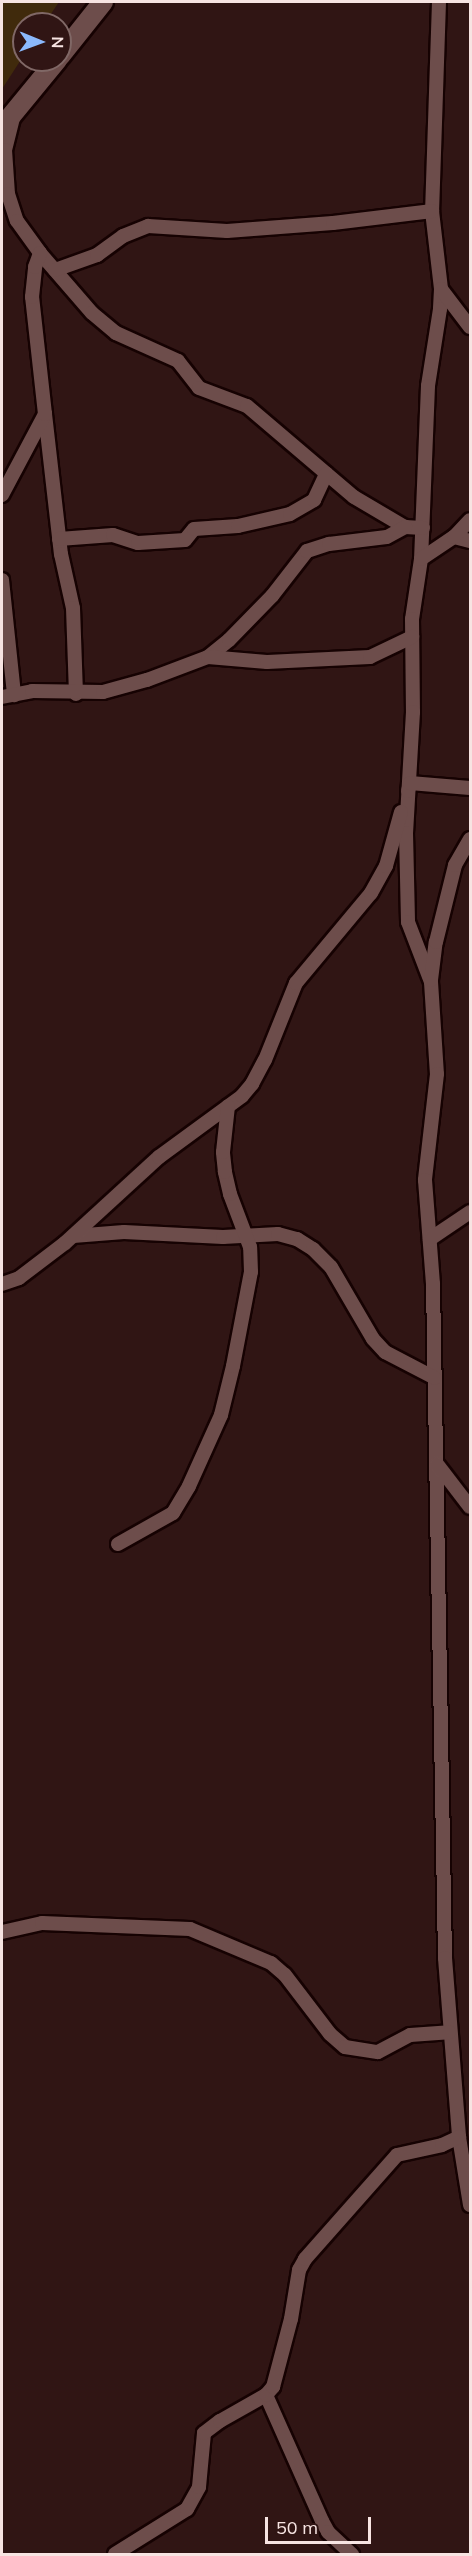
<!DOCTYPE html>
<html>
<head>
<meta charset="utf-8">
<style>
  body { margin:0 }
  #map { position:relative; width:472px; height:2556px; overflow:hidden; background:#301514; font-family:Mulish,sans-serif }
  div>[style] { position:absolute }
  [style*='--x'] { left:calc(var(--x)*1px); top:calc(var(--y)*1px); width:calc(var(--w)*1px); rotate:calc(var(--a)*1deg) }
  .green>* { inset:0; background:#402a0c }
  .roads { filter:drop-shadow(2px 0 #160202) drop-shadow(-2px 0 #160202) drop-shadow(0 2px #160202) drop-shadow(0 -2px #160202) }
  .street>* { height:14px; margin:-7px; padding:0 7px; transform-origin:7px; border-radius:7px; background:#6d4d4b }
  .secondary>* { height:20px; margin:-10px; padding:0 10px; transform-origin:10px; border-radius:10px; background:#6d4d4b }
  span { translate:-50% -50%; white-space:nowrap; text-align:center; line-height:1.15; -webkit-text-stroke:6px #301514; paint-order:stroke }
  .frame { position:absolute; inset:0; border:3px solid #f7e4e2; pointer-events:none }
  .north { position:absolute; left:12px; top:12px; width:60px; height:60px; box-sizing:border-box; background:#301514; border:2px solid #806866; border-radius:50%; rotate:91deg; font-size:16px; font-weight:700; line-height:24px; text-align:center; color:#f7e4e2 }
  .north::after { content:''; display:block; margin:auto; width:21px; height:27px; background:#8bb9fc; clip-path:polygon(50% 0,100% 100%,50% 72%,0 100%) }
  .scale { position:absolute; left:265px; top:2517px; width:106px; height:27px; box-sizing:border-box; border:3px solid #f7e4e2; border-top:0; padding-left:8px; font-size:18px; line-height:21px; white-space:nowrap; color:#f7e4e2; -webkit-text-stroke:4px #301514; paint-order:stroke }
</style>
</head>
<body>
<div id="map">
  <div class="green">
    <div style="clip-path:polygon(2px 2px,59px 2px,44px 24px,24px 24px,24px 55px,2px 89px)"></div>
  </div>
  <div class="roads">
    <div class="street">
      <div style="--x:439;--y:2;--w:209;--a:91.9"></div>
      <div style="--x:432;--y:211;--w:79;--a:83.4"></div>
      <div style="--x:441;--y:289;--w:20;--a:93"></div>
      <div style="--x:440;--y:309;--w:78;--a:98.9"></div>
      <div style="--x:428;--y:386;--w:173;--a:92.3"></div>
      <div style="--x:421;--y:559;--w:61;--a:98.5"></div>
      <div style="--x:412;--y:619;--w:93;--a:89.4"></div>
      <div style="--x:413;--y:712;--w:121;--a:93.3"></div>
      <div style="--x:406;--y:833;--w:89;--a:88.7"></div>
      <div style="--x:408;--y:922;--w:64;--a:69"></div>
      <div style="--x:431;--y:982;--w:92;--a:86.3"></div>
      <div style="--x:437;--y:1074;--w:107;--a:96.5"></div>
      <div style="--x:425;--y:1180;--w:104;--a:85.6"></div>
      <div style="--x:433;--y:1284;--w:674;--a:88.98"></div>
      <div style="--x:445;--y:1958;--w:180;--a:85.5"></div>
      <div style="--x:459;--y:2137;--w:69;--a:80.8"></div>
      <div style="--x:13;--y:118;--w:33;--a:104"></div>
      <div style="--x:5;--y:150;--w:44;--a:86.1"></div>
      <div style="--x:8;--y:194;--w:28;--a:72"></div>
      <div style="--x:17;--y:221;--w:39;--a:54"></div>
      <div style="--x:40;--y:253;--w:79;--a:49.1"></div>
      <div style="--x:92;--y:313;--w:31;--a:40"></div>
      <div style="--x:116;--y:333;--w:68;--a:24.3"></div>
      <div style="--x:178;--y:361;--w:34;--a:52"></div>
      <div style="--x:199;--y:388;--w:51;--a:20.6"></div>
      <div style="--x:247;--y:406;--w:140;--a:40.4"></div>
      <div style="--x:354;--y:497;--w:59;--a:30.5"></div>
      <div style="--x:405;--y:527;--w:18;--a:3"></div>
      <div style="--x:55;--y:270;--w:45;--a:-19.7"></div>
      <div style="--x:97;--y:255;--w:32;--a:-36"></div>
      <div style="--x:123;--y:236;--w:27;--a:-22"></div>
      <div style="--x:148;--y:226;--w:79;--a:3.6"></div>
      <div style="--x:227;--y:231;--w:106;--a:-4.3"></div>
      <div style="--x:333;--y:223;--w:100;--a:-6.9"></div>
      <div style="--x:441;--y:289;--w:48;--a:52.7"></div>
      <div style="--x:45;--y:414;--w:141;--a:83.5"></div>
      <div style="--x:61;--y:554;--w:55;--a:77.5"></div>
      <div style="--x:73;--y:608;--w:86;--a:88"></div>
      <div style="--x:2;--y:495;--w:92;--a:-62"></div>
      <div style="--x:45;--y:414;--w:118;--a:-96.3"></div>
      <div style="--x:32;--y:297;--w:30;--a:-84"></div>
      <div style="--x:35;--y:267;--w:15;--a:-70"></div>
      <div style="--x:454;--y:537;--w:16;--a:14"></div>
      <div style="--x:59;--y:539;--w:54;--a:-4.2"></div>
      <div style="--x:113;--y:535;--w:26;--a:18"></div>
      <div style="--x:138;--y:543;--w:47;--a:-3.7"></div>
      <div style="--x:185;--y:540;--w:14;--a:-51"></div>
      <div style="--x:194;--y:529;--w:44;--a:-3.9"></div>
      <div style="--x:238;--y:526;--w:53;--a:-13"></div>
      <div style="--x:290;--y:514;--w:28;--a:-30"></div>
      <div style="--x:314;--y:500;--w:29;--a:-65"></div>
      <div style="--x:421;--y:559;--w:40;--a:-34"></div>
      <div style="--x:454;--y:537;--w:23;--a:-47"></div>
      <div style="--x:2;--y:580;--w:116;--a:84"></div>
      <div style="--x:208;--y:657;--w:27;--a:-39"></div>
      <div style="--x:229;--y:640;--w:62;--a:-45.7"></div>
      <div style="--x:272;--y:596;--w:57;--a:-52.1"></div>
      <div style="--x:307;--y:551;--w:23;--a:-18"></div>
      <div style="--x:329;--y:544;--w:58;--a:-6.9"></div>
      <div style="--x:387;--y:537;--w:21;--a:-29"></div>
      <div style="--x:2;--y:697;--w:31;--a:-11"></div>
      <div style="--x:32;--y:691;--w:71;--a:0.8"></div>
      <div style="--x:103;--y:692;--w:46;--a:-15.3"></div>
      <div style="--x:147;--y:680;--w:65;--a:-20.7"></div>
      <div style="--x:208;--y:657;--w:59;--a:4.8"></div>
      <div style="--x:267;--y:662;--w:103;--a:-2.8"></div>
      <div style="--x:370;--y:657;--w:47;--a:-25.5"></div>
      <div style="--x:408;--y:791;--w:8;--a:-76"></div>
      <div style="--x:410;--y:783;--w:60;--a:4.8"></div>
      <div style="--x:431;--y:980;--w:38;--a:-83"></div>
      <div style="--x:436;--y:942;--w:79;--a:-76.1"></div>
      <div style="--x:455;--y:865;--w:30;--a:-60"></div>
      <div style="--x:73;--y:1236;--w:51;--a:-4.5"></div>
      <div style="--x:124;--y:1232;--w:99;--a:2.9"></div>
      <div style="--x:223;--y:1237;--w:55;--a:-3.1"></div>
      <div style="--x:278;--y:1234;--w:20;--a:15"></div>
      <div style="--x:297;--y:1239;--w:19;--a:32"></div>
      <div style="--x:313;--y:1249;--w:25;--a:45"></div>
      <div style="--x:331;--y:1267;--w:83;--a:59.7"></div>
      <div style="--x:373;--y:1339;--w:18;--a:47"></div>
      <div style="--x:385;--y:1352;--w:56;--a:27.5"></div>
      <div style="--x:430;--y:1239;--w:48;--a:-34"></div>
      <div style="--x:2;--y:1284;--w:18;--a:-19"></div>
      <div style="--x:19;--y:1278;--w:58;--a:-37.3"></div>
      <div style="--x:65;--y:1243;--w:127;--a:-42.5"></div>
      <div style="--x:159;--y:1157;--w:103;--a:-36.3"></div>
      <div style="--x:242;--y:1096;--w:16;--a:-50"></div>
      <div style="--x:252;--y:1084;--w:27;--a:-62"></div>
      <div style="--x:265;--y:1060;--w:83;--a:-68.1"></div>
      <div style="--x:296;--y:983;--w:117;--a:-50.2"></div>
      <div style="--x:371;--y:893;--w:31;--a:-61"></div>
      <div style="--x:386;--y:866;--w:56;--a:-74.5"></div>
      <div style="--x:437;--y:1464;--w:54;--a:52.5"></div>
      <div style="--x:118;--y:1544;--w:63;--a:-29.4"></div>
      <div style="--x:173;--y:1513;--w:31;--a:-59"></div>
      <div style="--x:189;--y:1486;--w:78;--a:-65.7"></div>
      <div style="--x:221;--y:1415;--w:50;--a:-76.2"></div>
      <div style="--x:233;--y:1366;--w:96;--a:-79.2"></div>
      <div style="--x:251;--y:1272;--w:25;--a:-92"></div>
      <div style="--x:250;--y:1247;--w:57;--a:-110.7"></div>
      <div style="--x:230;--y:1194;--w:23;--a:-103"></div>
      <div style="--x:225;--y:1172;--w:20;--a:-96"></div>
      <div style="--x:223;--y:1152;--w:46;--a:-83.8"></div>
      <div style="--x:2;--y:1932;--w:41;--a:-12.7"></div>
      <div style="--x:42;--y:1923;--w:148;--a:2.3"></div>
      <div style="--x:190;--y:1929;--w:88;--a:22.8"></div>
      <div style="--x:271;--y:1963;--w:18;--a:41"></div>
      <div style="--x:285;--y:1975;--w:74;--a:52.7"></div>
      <div style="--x:330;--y:2034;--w:20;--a:41"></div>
      <div style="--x:345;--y:2047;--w:33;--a:9"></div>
      <div style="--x:378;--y:2052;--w:36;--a:-28"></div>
      <div style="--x:410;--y:2035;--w:39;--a:-4"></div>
      <div style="--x:266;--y:2395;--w:138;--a:66"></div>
      <div style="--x:322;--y:2521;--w:13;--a:61"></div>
      <div style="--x:328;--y:2532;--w:33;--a:43"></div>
      <div style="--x:115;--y:2554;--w:85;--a:-32"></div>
      <div style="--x:187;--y:2509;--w:25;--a:-61"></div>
      <div style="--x:199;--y:2487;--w:54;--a:-84.7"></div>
      <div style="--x:204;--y:2433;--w:20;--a:-37"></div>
      <div style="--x:220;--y:2421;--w:53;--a:-29.5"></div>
      <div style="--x:266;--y:2395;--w:11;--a:-49"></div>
      <div style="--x:273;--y:2387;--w:70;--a:-75.2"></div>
      <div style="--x:291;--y:2319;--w:50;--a:-80.7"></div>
      <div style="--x:299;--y:2270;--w:13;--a:-61"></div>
      <div style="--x:305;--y:2259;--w:139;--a:-48.5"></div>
      <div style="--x:397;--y:2155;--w:46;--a:-12.5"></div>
      <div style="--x:442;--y:2145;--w:19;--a:-25"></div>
    </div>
    <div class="secondary">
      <div style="--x:60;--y:56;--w:69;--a:-51.5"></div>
      <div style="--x:2;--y:127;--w:87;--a:-50.6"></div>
    </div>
  </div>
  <div class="frame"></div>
  <div class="north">N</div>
  <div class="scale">50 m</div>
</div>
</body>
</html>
